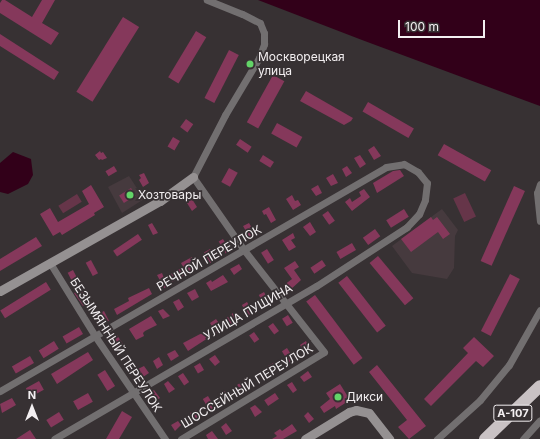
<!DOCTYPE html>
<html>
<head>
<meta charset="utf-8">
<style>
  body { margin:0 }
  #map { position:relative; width:540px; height:439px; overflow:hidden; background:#373133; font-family:Inter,sans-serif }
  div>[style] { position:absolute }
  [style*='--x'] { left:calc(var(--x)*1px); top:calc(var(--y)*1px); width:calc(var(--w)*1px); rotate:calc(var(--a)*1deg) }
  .built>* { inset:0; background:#463a3e }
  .green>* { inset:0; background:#663549; transform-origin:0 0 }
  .water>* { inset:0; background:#320019 }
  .building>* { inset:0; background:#85385b; transform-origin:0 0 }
  .street>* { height:7px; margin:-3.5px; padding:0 3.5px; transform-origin:3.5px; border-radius:3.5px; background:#726f70 }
  .secondary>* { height:9px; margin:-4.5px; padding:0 4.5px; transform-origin:4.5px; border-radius:4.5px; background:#959192 }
  .highway>* { height:12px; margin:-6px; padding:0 6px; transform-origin:6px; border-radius:6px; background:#c9c2c4 }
  .dots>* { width:11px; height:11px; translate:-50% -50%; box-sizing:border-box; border:2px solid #373133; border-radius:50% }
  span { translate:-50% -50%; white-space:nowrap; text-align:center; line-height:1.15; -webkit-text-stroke:3.5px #373133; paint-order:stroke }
  .shield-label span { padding:1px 3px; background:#373133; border:1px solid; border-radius:3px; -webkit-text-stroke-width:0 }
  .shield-label { font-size:11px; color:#f3eff1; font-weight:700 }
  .poi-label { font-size:12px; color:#f3eff1 }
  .left { translate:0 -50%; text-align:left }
  .street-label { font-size:12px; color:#f3eff1 }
  .north { position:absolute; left:12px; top:387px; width:40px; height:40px; -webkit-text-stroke:3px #373133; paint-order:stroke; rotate:0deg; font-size:11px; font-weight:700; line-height:16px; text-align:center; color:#f3eff1 }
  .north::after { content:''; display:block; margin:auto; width:14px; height:18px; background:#f3eff1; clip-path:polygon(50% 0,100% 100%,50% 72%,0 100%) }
  .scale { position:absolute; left:398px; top:20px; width:87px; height:18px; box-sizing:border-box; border:2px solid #f3eff1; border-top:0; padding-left:5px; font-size:12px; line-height:14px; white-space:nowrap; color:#f3eff1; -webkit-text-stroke:3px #373133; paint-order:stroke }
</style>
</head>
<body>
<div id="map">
  <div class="built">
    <div style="clip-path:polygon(129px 176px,144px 199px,122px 213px,108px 187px)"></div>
    <div style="clip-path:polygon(442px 209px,458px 230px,455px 236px,454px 268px,447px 279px,412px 273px,392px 246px)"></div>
  </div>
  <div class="green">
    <div style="left:465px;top:193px;width:26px;height:13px;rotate:65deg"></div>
    <div style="left:77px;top:194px;width:9px;height:22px;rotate:58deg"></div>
  </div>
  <div class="water">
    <div style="clip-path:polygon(258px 0,540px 0,540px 106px,362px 40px)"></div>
    <div style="clip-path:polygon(13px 152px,31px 159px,33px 175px,28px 184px,8px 194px,0 192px,0 163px)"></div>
  </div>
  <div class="building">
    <div style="clip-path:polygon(2px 0,5px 0,32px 17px,42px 0,55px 0,42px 23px,59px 33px,51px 45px,0 13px,0 3px)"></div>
    <div style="left:123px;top:17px;width:19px;height:88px;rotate:32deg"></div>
    <div style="left:196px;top:31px;width:12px;height:54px;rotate:31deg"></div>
    <div style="clip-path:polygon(0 34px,59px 72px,54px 80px,0 46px)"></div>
    <div style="left:229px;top:50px;width:11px;height:54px;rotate:27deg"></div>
    <div style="left:273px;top:75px;width:13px;height:54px;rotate:29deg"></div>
    <div style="clip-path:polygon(306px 91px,353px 118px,351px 121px,344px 125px,300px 101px)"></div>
    <div style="left:368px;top:102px;width:53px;height:11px;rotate:30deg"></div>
    <div style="left:186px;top:119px;width:9px;height:10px;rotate:36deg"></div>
    <div style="left:277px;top:123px;width:29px;height:12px;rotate:29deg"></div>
    <div style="left:173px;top:137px;width:8px;height:11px;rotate:30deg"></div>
    <div style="left:240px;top:139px;width:14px;height:7px;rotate:34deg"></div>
    <div style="left:444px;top:144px;width:54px;height:13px;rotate:29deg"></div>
    <div style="clip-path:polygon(374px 146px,381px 156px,374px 160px,368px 150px)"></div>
    <div style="clip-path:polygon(100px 151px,101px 153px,103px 152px,107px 158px,102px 160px,101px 159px,99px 160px,95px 155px)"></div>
    <div style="left:263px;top:155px;width:13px;height:7px;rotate:32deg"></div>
    <div style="clip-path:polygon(360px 155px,366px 164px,360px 168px,354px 158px)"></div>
    <div style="left:114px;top:166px;width:6px;height:10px;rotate:59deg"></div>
    <div style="clip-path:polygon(347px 166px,352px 173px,346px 177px,342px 169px)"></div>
    <div style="left:229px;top:168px;width:10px;height:16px;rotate:29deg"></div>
    <div style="clip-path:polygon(400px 170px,404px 176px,377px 193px,373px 183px,393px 171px)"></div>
    <div style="clip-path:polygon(144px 173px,149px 183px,143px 187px,139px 180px,141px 178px,139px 175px)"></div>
    <div style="clip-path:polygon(333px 174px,338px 183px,331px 186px,326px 178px)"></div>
    <div style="clip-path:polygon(91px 185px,104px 207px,94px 213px,95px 215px,62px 235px,60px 232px,53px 236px,40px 214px,50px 208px,58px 222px,89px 204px,82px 191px)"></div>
    <div style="clip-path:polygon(318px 185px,322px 193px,316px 196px,311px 189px)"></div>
    <div style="left:514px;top:186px;width:12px;height:82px;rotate:24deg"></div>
    <div style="left:131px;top:188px;width:9px;height:14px;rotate:58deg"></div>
    <div style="clip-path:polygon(364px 189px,370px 197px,352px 211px,345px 202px,350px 198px,352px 202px,361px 196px,359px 192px)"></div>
    <div style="clip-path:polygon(292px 195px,295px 201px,298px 200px,301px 205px,293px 210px,286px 199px)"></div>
    <div style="clip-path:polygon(192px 199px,197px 207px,192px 211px,187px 203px)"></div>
    <div style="clip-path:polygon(269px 207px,276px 220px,271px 223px,266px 214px,264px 215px,262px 211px)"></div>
    <div style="left:404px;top:209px;width:9px;height:21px;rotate:58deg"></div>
    <div style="left:328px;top:211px;width:12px;height:7px;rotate:55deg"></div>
    <div style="clip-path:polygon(431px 217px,433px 220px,437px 217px,450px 234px,443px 239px,438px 232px,411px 252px,401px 239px)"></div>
    <div style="clip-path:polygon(310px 222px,316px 232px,310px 236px,303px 227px)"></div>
    <div style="clip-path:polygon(152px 223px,158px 233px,153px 235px,148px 225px)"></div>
    <div style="clip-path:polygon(249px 223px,256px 235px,248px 240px,244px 234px,247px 233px,243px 226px)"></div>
    <div style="left:375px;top:229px;width:9px;height:15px;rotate:54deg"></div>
    <div style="clip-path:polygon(293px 233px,295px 238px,291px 240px,296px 247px,289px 251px,282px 240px)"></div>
    <div style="left:138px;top:234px;width:7px;height:30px;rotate:56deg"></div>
    <div style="clip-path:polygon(36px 237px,42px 246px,0 271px,0 259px)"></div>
    <div style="left:223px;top:239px;width:14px;height:5px;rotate:60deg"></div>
    <div style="left:352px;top:243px;width:8px;height:18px;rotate:60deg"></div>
    <div style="left:210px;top:249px;width:12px;height:7px;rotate:59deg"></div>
    <div style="left:267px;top:249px;width:13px;height:7px;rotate:58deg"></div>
    <div style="left:378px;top:256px;width:55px;height:11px;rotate:50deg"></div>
    <div style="clip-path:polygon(192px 257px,194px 260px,197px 259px,201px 266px,168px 284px,169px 286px,164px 288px,157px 275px,162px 273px,164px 278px,183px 267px,181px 263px)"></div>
    <div style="left:91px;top:260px;width:15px;height:6px;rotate:62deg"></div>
    <div style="left:322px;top:260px;width:7px;height:14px;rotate:56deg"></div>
    <div style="clip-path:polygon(295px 261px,299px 267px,294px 270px,301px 280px,289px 291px,284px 285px,292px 279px,284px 268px)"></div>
    <div style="clip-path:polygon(239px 264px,242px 269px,234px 275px,230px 269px)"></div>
    <div style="left:73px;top:270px;width:11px;height:6px;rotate:63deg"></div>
    <div style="left:510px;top:274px;width:11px;height:64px;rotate:27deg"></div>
    <div style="clip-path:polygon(223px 275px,228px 282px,211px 291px,206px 283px,211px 280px,212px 282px)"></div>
    <div style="left:347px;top:276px;width:63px;height:11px;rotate:52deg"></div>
    <div style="left:46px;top:282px;width:9px;height:54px;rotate:58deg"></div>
    <div style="clip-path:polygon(149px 288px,152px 294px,117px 315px,114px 309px,129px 301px,128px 298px)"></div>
    <div style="clip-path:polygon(195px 289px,199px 297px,192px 301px,187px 293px)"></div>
    <div style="clip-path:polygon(81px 290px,89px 303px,83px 306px,74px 293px)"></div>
    <div style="left:264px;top:292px;width:10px;height:6px;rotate:61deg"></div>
    <div style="left:315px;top:295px;width:79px;height:11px;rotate:53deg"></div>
    <div style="clip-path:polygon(179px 299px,184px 307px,178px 311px,173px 302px)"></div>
    <div style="left:247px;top:302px;width:12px;height:6px;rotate:59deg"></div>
    <div style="clip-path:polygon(163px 309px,170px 316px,163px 319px,158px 311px)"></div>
    <div style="left:104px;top:311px;width:11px;height:8px;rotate:63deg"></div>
    <div style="clip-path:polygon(233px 313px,237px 322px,231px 326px,226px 318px)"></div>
    <div style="left:288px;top:315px;width:9px;height:7px;rotate:58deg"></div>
    <div style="clip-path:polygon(151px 316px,157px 325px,145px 331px,143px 333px,144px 336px,136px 340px,129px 329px)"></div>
    <div style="clip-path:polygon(216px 319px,223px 329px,216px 333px,210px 323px)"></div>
    <div style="left:273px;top:323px;width:10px;height:6px;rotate:53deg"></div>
    <div style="left:79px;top:327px;width:8px;height:19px;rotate:60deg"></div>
    <div style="clip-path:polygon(204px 332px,208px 338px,188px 351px,183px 343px)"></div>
    <div style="left:254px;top:332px;width:9px;height:6px;rotate:54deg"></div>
    <div style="clip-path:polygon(117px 335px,123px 344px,118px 348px,112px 338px)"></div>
    <div style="clip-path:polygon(474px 337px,494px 356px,483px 367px,476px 361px,431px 406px,424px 399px,468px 353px,463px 348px)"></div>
    <div style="left:54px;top:341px;width:9px;height:18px;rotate:58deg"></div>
    <div style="clip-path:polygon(306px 341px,310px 349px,305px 353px,300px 345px)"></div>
    <div style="left:287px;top:348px;width:13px;height:6px;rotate:58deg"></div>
    <div style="clip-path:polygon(175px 350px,179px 356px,171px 361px,167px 354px)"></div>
    <div style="clip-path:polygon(88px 352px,93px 360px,57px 384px,51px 374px)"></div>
    <div style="clip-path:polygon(215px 355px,220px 362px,215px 366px,209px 359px)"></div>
    <div style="left:30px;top:356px;width:8px;height:21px;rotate:60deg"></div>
    <div style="clip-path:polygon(159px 357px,163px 365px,157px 369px,153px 361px)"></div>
    <div style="left:275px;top:362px;width:8px;height:9px;rotate:60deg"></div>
    <div style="left:200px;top:363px;width:8px;height:7px;rotate:60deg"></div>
    <div style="clip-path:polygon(377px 365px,426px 426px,409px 439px,398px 427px,407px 420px,369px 372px)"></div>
    <div style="clip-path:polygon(144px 366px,149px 373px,143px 377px,138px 369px)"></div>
    <div style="left:105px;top:370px;width:19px;height:9px;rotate:58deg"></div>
    <div style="clip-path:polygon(308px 371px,312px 377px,304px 382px,300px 377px)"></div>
    <div style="left:183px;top:373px;width:11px;height:6px;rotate:56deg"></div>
    <div style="left:39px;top:381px;width:10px;height:15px;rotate:61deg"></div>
    <div style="clip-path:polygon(168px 381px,175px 389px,169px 393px,164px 384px)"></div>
    <div style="clip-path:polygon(243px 381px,248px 389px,243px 392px,237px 385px)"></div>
    <div style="clip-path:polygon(292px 382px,297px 390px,293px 393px,287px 385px)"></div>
    <div style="clip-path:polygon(340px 384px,350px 400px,336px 409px,335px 406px,324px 413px,320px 407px,330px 399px,326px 393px)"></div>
    <div style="clip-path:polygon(154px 390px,160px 398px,155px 401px,149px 394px)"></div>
    <div style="left:225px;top:391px;width:9px;height:7px;rotate:58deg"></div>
    <div style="left:88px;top:393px;width:10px;height:17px;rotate:61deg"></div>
    <div style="left:275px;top:393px;width:7px;height:13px;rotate:56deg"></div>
    <div style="left:208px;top:396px;width:14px;height:6px;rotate:60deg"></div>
    <div style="clip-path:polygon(12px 398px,16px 405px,2px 413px,0 404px)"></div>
    <div style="clip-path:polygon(255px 405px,262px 412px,255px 417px,250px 408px)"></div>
    <div style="clip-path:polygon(196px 410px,201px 417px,195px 421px,190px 413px)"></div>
    <div style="clip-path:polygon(122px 411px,132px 417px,119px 439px,106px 439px)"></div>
    <div style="left:59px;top:412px;width:9px;height:15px;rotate:58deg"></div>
    <div style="clip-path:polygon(308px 412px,314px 419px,309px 423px,304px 416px)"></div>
    <div style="clip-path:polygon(178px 421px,181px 425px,175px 431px,171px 425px)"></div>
    <div style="clip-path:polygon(226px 423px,232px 431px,226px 435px,221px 427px)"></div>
    <div style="clip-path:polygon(292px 424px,297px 431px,283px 439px,272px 439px,277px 436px,274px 433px,280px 429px,282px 431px)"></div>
    <div style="clip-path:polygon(30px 430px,36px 439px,16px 439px)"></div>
    <div style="clip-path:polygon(212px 431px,218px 439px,208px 439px,206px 435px)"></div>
  </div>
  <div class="street">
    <div style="--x:540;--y:184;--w:9;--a:108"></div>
    <div style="--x:537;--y:193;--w:28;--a:84"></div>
    <div style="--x:50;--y:263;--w:86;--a:58.3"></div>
    <div style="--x:95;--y:336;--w:125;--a:55.8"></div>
    <div style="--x:0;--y:391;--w:446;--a:-30.1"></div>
    <div style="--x:386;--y:167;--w:18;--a:-9"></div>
    <div style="--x:404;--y:164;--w:16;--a:30"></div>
    <div style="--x:418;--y:172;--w:14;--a:51"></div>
    <div style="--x:427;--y:183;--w:17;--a:97"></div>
    <div style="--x:425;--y:200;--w:15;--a:113"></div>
    <div style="--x:419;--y:214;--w:18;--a:133"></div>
    <div style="--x:407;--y:227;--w:108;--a:147"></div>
    <div style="--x:316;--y:286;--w:303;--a:149.7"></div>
    <div style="--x:181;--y:439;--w:167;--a:-31.3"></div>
    <div style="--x:324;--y:352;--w:130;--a:-128.1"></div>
    <div style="--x:244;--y:250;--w:89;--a:-124.9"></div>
    <div style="--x:193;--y:177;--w:70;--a:-62.7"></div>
    <div style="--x:225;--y:115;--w:66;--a:-59.2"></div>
    <div style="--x:259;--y:58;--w:15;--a:-70"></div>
    <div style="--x:264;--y:44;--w:11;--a:-90"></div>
    <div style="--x:264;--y:33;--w:11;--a:-112"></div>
    <div style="--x:260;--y:23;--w:20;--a:-153"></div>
    <div style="--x:242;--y:14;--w:38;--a:-158"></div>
    <div style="--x:437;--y:439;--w:58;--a:-42.2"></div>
    <div style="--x:480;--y:400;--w:45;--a:-50.4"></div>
    <div style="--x:509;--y:365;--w:63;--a:-60.6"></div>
    <div style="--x:523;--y:439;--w:25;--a:-48"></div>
  </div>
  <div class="secondary">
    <div style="--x:0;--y:291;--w:184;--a:-29.4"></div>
    <div style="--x:160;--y:201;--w:41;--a:-36"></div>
    <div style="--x:305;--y:439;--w:52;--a:-31.5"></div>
    <div style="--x:349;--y:412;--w:7;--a:-16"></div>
    <div style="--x:356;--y:410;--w:13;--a:13"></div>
    <div style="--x:369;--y:413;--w:33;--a:52"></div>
  </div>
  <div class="highway">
    <div style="--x:485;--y:439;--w:76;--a:-43.9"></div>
  </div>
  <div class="dots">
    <div style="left:250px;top:64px;background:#63d468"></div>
    <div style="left:130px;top:195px;background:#63d468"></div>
    <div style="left:338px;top:397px;background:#63d468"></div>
  </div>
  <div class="shield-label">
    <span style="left:513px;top:413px">А-107</span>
  </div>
  <div class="poi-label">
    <span class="left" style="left:258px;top:64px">Москворецкая<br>улица</span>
    <span class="left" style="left:138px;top:195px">Хозтовары</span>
    <span class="left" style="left:346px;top:397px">Дикси</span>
  </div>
  <div class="street-label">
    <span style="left:209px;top:258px;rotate:-30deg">РЕЧНОЙ ПЕРЕУЛОК</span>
    <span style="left:248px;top:312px;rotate:-30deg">УЛИЦА ПУЩИНА</span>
    <span style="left:116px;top:345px;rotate:57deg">БЕЗЫМЯННЫЙ ПЕРЕУЛОК</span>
    <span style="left:247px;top:386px;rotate:-31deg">ШОССЕЙНЫЙ ПЕРЕУЛОК</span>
  </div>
  <div class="north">N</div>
  <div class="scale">100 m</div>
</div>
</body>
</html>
